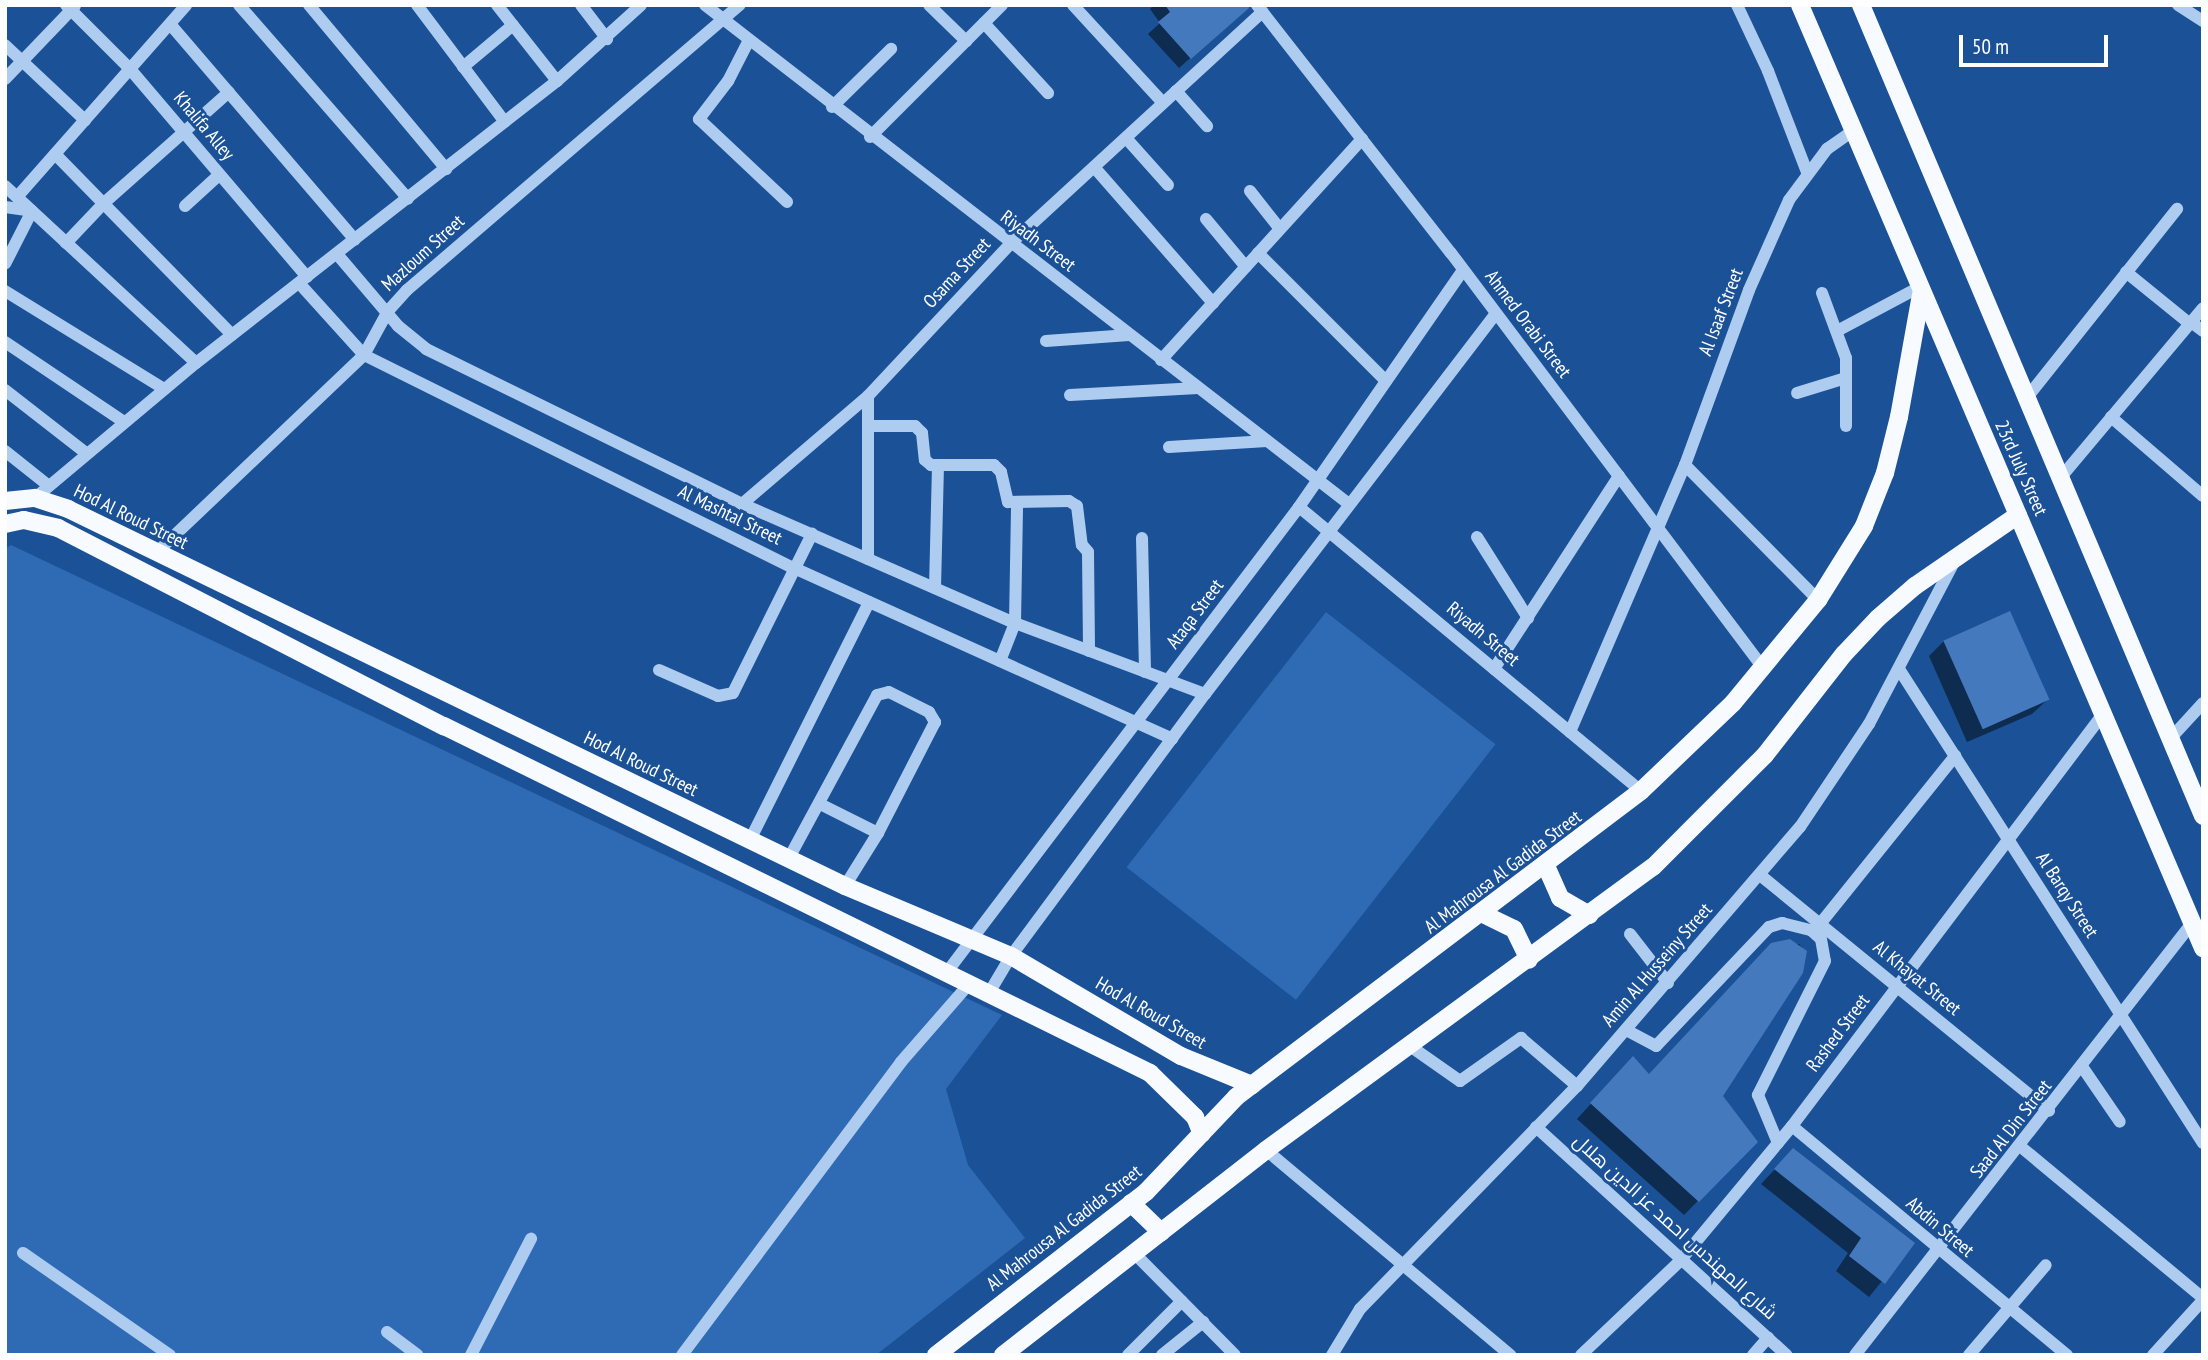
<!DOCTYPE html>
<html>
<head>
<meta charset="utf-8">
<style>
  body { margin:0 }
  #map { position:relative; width:2208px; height:1360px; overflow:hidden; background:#1b5196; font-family:"PT Sans Narrow",Cairo,sans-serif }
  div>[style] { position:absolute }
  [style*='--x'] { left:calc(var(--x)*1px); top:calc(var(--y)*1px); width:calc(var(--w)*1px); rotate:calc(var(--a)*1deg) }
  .green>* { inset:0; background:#2f6bb4; transform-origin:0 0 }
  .shadow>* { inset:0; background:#0007 }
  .building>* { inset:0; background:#447abd; transform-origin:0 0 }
  .minor>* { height:12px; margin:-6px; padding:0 6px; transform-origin:6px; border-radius:6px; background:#aeccf0 }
  .major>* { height:18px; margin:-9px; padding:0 9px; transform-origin:9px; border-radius:9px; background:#f7faff }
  span { translate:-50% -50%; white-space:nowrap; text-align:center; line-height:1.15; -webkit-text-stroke:6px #1b5196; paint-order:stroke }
  .street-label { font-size:19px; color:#fff }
  .frame { position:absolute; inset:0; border:7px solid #fff; pointer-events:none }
  .scale { position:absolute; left:1959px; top:35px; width:149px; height:32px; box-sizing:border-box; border:4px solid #fff; border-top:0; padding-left:9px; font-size:21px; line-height:24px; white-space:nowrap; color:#fff; -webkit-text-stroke:5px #1b5196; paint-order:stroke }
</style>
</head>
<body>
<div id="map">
  <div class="green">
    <div style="clip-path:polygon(11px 545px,1002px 1015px,946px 1089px,968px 1165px,1025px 1238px,876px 1355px,5px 1355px,5px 549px)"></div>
    <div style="left:1326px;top:612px;width:215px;height:324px;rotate:38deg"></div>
  </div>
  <div class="shadow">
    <div style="clip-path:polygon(1154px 5px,1238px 5px,1232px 21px,1179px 68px,1148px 34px,1160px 23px,1150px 9px)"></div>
    <div style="clip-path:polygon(1944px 641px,2047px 700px,2032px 714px,1967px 742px,1929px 656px)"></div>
    <div style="clip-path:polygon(1799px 944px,1805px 952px,1721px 1096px,1756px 1142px,1684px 1215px,1577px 1119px,1619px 1073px,1649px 1076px,1772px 945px)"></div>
    <div style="clip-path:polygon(1779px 1165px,1913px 1243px,1869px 1297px,1836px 1271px,1848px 1253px,1761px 1184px)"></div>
  </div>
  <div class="building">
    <div style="clip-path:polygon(1165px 5px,1248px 5px,1249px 8px,1191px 59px,1158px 22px,1170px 12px)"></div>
    <div style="left:2010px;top:611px;width:97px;height:73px;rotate:66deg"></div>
    <div style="clip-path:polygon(1790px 939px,1807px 951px,1803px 973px,1723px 1096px,1758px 1142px,1699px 1202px,1590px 1103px,1633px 1056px,1649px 1074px,1771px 943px)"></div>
    <div style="clip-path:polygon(1793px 1148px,1915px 1243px,1885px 1284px,1849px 1256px,1861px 1238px,1774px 1169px)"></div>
  </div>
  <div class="minor">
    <div style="--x:66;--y:5;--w:91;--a:45"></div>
    <div style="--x:130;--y:69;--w:273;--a:49.6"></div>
    <div style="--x:239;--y:5;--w:257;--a:48.9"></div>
    <div style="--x:309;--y:5;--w:214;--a:50.1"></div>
    <div style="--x:417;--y:5;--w:146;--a:53.1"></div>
    <div style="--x:497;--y:5;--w:97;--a:51.7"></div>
    <div style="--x:581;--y:5;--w:43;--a:52.6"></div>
    <div style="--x:705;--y:5;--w:815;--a:37.77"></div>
    <div style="--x:929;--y:5;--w:52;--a:44.2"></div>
    <div style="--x:1073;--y:5;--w:133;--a:47.4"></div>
    <div style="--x:1257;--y:5;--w:315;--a:52"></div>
    <div style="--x:1451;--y:253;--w:521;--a:53.04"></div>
    <div style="--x:1737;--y:5;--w:73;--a:64.8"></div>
    <div style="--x:1768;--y:71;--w:108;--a:68.9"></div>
    <div style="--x:2178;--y:5;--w:30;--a:33"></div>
    <div style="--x:984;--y:23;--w:95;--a:47.6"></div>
    <div style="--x:170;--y:24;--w:284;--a:49.4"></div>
    <div style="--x:748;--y:42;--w:44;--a:117.1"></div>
    <div style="--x:728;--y:81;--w:48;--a:127.3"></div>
    <div style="--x:699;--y:119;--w:121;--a:43.3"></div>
    <div style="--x:5;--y:45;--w:110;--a:43.2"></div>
    <div style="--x:463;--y:67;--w:65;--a:-40"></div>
    <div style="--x:5;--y:79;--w:101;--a:-46.2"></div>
    <div style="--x:1176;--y:91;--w:47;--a:48.5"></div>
    <div style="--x:832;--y:107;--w:83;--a:-44.5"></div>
    <div style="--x:870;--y:137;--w:187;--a:-45"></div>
    <div style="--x:1126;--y:138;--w:63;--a:48.2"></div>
    <div style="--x:55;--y:154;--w:253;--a:45.6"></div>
    <div style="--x:1094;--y:167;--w:181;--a:48.8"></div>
    <div style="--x:5;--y:186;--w:260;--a:42.8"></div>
    <div style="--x:1250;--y:191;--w:48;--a:51.7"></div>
    <div style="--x:17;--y:197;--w:256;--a:-48.6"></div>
    <div style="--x:185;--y:206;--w:46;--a:-42.4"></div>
    <div style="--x:5;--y:207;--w:27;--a:8"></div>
    <div style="--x:32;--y:211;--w:59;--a:117"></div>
    <div style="--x:1206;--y:219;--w:62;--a:50.2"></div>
    <div style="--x:66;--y:243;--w:55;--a:-46.5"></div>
    <div style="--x:104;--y:203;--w:167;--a:-41.6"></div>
    <div style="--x:1258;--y:253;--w:181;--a:45"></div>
    <div style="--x:337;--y:254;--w:94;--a:49.7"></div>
    <div style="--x:398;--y:326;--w:36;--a:39"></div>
    <div style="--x:426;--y:349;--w:352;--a:26.1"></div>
    <div style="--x:742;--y:504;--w:298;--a:23.6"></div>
    <div style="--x:1015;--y:623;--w:203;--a:20.5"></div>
    <div style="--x:2126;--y:272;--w:82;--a:39.1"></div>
    <div style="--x:299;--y:283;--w:97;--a:47.9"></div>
    <div style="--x:364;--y:355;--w:480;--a:26.4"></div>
    <div style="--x:794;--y:568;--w:415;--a:24.3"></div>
    <div style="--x:5;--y:291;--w:187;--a:31.6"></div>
    <div style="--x:1822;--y:293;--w:69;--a:69.7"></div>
    <div style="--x:1846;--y:358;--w:68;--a:90"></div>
    <div style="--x:2191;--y:322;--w:15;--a:37"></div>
    <div style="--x:1837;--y:331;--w:92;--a:-28"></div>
    <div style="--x:1046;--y:341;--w:83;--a:-4.1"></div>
    <div style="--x:5;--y:342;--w:143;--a:33.9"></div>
    <div style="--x:1161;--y:360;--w:299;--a:-47.7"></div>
    <div style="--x:5;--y:390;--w:103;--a:37.9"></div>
    <div style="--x:1797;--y:393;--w:51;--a:-17"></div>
    <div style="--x:1070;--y:395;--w:128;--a:-3.1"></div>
    <div style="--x:2029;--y:395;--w:238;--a:-51.5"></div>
    <div style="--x:868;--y:396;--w:163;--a:90"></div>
    <div style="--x:2111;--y:417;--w:121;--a:40.7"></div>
    <div style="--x:868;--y:426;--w:47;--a:0"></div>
    <div style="--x:915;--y:426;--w:10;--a:45"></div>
    <div style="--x:922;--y:433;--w:27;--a:84"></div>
    <div style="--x:925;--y:460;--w:8;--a:40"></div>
    <div style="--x:931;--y:465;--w:63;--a:0"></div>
    <div style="--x:994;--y:465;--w:10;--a:45"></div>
    <div style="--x:1001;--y:472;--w:31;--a:77"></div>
    <div style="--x:1008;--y:502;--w:61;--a:-0.9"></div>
    <div style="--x:1069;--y:501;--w:9;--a:32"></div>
    <div style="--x:1077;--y:506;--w:39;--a:83"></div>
    <div style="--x:1082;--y:545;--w:9;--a:49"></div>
    <div style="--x:1088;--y:552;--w:99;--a:89.4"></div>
    <div style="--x:1169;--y:447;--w:98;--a:-3.5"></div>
    <div style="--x:5;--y:451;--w:56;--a:38.5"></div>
    <div style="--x:1685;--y:465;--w:190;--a:45.4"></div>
    <div style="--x:2062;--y:476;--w:219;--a:-50"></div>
    <div style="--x:35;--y:498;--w:210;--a:-40"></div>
    <div style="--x:196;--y:363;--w:458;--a:-38"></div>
    <div style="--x:557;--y:81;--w:113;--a:-42.1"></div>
    <div style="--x:742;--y:504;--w:166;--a:-40.6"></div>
    <div style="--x:868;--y:396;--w:208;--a:-46.9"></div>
    <div style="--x:1010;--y:244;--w:343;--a:-42.6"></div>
    <div style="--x:1299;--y:507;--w:445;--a:39.7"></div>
    <div style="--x:1477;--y:537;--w:96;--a:57.8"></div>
    <div style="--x:1142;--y:538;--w:134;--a:88.7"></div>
    <div style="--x:156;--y:553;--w:287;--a:-43.6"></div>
    <div style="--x:364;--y:355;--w:50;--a:-61.4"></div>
    <div style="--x:388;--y:311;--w:28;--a:-48"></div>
    <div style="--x:407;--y:290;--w:438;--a:-40.6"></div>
    <div style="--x:935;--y:588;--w:123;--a:-88.6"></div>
    <div style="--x:1000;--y:661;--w:41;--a:-68.5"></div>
    <div style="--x:1015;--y:623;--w:120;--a:-89"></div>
    <div style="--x:1494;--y:669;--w:230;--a:-57.1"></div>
    <div style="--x:1899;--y:669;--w:563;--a:57.33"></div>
    <div style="--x:659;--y:670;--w:64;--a:23.8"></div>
    <div style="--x:718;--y:696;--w:15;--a:-11"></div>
    <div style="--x:733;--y:693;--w:178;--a:-63.6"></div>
    <div style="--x:1570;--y:732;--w:291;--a:-66.7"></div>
    <div style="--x:1685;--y:465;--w:186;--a:-69.9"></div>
    <div style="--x:1749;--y:290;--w:98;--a:-66"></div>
    <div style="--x:1789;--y:200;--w:64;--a:-53.3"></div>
    <div style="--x:1827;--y:149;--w:32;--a:-35"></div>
    <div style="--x:2170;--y:739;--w:49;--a:-47.5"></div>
    <div style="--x:820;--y:804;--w:65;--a:26.6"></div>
    <div style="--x:750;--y:840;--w:266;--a:-63.4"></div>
    <div style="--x:789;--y:858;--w:185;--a:-61.6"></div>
    <div style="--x:877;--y:695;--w:12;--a:-14"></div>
    <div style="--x:889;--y:692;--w:45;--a:26.6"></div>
    <div style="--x:929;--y:712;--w:12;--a:59"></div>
    <div style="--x:935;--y:722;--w:125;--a:117.2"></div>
    <div style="--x:878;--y:833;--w:62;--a:121.9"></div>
    <div style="--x:1760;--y:875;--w:373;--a:39.2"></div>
    <div style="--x:1820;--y:924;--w:216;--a:-51.2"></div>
    <div style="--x:1630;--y:934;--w:62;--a:52.2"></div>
    <div style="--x:947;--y:972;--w:583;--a:-52.87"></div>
    <div style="--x:1299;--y:507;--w:288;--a:-55.3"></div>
    <div style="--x:989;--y:993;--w:43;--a:-59.3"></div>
    <div style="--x:1011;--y:956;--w:326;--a:-53.5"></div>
    <div style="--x:1205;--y:694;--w:479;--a:-52.6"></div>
    <div style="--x:1628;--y:1031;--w:32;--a:28"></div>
    <div style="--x:1656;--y:1046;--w:164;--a:-46.5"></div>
    <div style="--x:1769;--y:927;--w:14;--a:-17"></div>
    <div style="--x:1782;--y:923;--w:30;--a:14"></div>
    <div style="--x:1811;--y:930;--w:13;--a:42"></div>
    <div style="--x:1821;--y:939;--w:22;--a:80"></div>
    <div style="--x:1825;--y:961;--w:150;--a:116.6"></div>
    <div style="--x:1758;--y:1095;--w:52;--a:67.4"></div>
    <div style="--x:1410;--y:1046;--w:61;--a:35"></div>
    <div style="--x:1460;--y:1081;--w:75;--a:-35.2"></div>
    <div style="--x:1521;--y:1038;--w:74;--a:40.6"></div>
    <div style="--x:2083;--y:1068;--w:65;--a:55.6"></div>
    <div style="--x:1792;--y:1126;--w:358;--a:39.8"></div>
    <div style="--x:1536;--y:1127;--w:339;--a:42.3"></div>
    <div style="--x:2021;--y:1147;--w:236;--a:39.7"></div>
    <div style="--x:1266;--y:1150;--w:319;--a:40"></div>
    <div style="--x:23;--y:1253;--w:179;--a:34.8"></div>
    <div style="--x:1135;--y:1254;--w:142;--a:45.3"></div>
    <div style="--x:387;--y:1332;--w:38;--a:37"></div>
    <div style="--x:471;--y:1355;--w:131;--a:-62.7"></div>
    <div style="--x:682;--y:1355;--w:366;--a:-53.2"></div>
    <div style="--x:901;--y:1062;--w:105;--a:-48.9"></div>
    <div style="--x:1128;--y:1355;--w:76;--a:-45"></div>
    <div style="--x:1162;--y:1355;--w:53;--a:-38.8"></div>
    <div style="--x:1332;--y:1355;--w:54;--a:-58.7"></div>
    <div style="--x:1360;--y:1309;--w:311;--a:-45.8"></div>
    <div style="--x:1577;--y:1086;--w:342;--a:-49.3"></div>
    <div style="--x:1800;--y:827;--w:124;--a:-56.2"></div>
    <div style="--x:1869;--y:724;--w:183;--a:-62.3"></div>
    <div style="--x:1581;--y:1355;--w:137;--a:-43.5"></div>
    <div style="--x:1680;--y:1261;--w:175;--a:-50.3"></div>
    <div style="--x:1792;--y:1126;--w:516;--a:-52.95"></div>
    <div style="--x:1753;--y:1355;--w:23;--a:-49"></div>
    <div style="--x:1855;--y:1355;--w:548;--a:-52.04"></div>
    <div style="--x:1969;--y:1355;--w:118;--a:-49.5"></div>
    <div style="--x:2153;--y:1355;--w:74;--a:-47.7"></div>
  </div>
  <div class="major">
    <div style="--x:1800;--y:5;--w:1026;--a:66.86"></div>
    <div style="--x:1861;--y:5;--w:880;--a:67.13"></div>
    <div style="--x:5;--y:501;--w:30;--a:-6"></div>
    <div style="--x:35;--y:498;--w:35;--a:18"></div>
    <div style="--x:68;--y:509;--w:864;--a:25.88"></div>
    <div style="--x:845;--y:886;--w:180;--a:22.9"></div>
    <div style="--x:1011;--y:956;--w:197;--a:30.5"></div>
    <div style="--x:1181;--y:1056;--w:77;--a:22.2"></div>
    <div style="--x:5;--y:524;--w:19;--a:-12"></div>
    <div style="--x:24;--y:520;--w:35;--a:13"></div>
    <div style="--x:58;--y:528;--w:434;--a:27.2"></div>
    <div style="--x:444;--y:726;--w:787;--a:26.17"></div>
    <div style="--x:1150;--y:1073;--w:63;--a:44.4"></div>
    <div style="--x:1195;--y:1117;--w:18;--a:68"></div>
    <div style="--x:1546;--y:866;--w:35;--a:66"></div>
    <div style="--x:1560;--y:898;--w:34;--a:30"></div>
    <div style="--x:1483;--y:914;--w:34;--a:26"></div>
    <div style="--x:1514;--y:929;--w:34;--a:64"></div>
    <div style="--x:1131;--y:1203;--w:42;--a:44"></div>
    <div style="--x:936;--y:1355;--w:266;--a:-37.8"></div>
    <div style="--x:1146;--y:1192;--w:131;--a:-46.5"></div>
    <div style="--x:1236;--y:1097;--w:508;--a:-37.07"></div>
    <div style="--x:1641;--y:791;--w:127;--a:-43.7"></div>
    <div style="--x:1733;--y:703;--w:134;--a:-50.5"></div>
    <div style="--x:1818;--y:600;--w:87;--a:-58.1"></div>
    <div style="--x:1864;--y:526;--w:57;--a:-68.4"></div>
    <div style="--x:1885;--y:473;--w:58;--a:-76"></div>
    <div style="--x:1899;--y:417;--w:124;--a:-79.8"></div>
    <div style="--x:1003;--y:1355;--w:333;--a:-37.9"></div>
    <div style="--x:1266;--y:1150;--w:479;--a:-36.2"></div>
    <div style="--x:1653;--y:867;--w:158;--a:-45"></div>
    <div style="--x:1765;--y:755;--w:128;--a:-52"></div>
    <div style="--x:1844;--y:654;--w:50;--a:-46.6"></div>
    <div style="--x:1878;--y:618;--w:49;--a:-40.9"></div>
    <div style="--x:1915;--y:586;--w:125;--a:-34.6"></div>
  </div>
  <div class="street-label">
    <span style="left:204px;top:126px;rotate:50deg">Khalifa Alley</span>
    <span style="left:1038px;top:241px;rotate:37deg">Riyadh Street</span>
    <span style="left:423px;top:253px;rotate:-42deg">Mazloum Street</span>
    <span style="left:957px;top:273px;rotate:-47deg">Osama Street</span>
    <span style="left:1721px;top:312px;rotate:-69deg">Al Isaaf Street</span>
    <span style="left:1528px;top:324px;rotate:53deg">Ahmed Orabi Street</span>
    <span style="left:2021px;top:468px;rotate:66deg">23rd July Street</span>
    <span style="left:730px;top:515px;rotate:26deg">Al Mashtal Street</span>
    <span style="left:131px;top:517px;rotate:26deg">Hod Al Roud Street</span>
    <span style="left:1195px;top:614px;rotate:-53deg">Ataqa Street</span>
    <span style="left:1483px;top:634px;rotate:40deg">Riyadh Street</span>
    <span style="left:641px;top:764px;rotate:26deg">Hod Al Roud Street</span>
    <span style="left:1503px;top:872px;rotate:-37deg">Al Mahrousa Al Gadida Street</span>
    <span style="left:2067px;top:895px;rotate:57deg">Al Barqy Street</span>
    <span style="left:1657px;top:965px;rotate:-49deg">Amin Al Husseiny Street</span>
    <span style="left:1917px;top:978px;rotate:39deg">Al Khayat Street</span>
    <span style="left:1151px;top:1013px;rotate:30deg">Hod Al Roud Street</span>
    <span style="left:1838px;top:1033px;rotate:-53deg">Rashed Street</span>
    <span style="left:2011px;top:1129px;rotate:-52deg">Saad Al Din Street</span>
    <span style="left:1675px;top:1227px;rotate:42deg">شارع المهندس احمد عز الدين هلال</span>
    <span style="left:1940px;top:1227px;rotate:40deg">Abdin Street</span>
    <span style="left:1064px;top:1228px;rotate:-38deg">Al Mahrousa Al Gadida Street</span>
  </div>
  <div class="frame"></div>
  <div class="scale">50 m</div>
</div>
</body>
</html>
